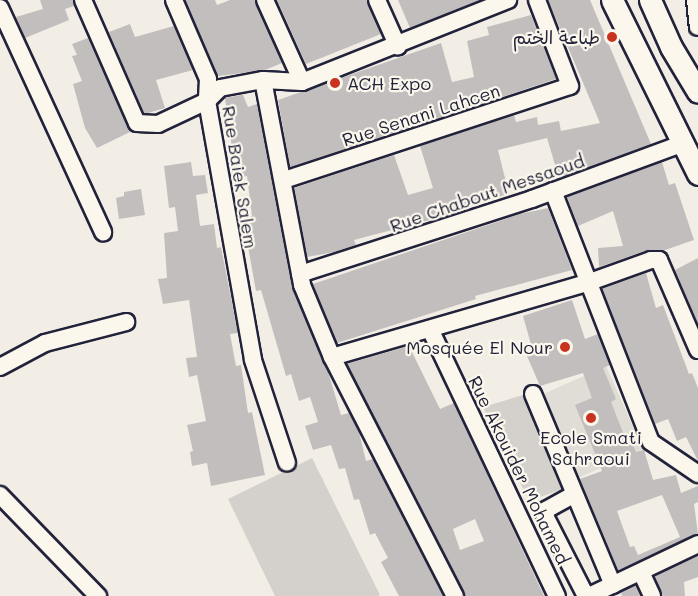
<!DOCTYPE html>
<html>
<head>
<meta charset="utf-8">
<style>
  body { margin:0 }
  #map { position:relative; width:698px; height:596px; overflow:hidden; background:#f2eee5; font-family:Mali,"Playpen Sans Arabic",sans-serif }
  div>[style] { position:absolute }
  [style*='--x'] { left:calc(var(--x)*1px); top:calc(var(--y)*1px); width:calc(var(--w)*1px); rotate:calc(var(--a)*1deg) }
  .built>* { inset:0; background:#e0dcd6; transform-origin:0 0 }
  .green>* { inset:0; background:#d4d1cc }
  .building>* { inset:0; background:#c2bebe }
  .roads { filter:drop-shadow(2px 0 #22223b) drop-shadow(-2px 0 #22223b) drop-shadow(0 2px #22223b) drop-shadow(0 -2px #22223b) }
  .minor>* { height:16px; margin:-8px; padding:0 8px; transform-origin:8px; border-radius:8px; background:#fbf7ec }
  .major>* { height:21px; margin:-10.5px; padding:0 10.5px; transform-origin:10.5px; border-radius:10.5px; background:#fbf7ec }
  .dots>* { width:16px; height:16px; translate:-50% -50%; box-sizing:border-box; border:3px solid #fbf7ec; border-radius:50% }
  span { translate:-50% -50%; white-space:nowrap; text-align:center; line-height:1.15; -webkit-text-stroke:4.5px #fbf7ec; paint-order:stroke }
  .poi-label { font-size:18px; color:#22223b }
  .right { translate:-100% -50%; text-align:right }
  .left { translate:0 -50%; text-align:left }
  .street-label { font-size:18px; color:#22223b }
</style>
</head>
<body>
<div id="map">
  <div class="built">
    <div style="left:606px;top:366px;width:91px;height:71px;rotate:66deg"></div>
  </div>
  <div class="green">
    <div style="clip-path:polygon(523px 395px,566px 488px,529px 501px,483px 407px)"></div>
    <div style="clip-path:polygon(312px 458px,380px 595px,377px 596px,275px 596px,228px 499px)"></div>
  </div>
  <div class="building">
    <div style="clip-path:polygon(40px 0,73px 0,74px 6px,65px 9px,69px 20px,25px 38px,16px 17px,43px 9px)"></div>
    <div style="clip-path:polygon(185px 0,215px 0,217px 5px,230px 0,255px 0,282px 63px,265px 70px,218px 76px)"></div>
    <div style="clip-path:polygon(277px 0,367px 0,381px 34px,306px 64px)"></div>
    <div style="clip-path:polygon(398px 0,480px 0,410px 28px)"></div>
    <div style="clip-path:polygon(548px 0,590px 0,651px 144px,559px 178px,547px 138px,498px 150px,509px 194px,451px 209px,452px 214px,441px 217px,354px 240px,356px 245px,334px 252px,307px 257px,294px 188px,394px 155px,408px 195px,433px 188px,420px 146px,514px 115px,516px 122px,537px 117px,538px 125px,559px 121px,561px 131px,600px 123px)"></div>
    <div style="clip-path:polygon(531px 15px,556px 79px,290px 167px,278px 100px,441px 43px,452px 82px,474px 77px,467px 41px,489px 35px,487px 27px)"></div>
    <div style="clip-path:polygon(130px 24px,135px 37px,174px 26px,193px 70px,156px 80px,165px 108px,148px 113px,144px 113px,109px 32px)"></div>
    <div style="clip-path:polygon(88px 38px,130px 132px,97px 148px,85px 128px,73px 84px,82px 81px,72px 56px,77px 55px,72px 44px)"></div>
    <div style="clip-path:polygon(247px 94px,243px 95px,248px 107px,257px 104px,292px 287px,329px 375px,341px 415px,349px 413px,359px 432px,366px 461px,373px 459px,443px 596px,399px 596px,381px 562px,388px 558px,375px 533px,370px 535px,359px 499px,354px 500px,345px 468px,339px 469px,331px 445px,313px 450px,305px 426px,318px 422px,310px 397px,299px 401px,291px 374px,286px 376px,261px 290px,256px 291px,245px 230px,246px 217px,252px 216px,247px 176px,242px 177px,239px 154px,233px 155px,225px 98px)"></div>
    <div style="clip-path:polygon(191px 162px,193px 176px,205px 175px,208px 193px,196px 195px,200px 226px,214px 224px,217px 248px,221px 247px,238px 333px,230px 334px,236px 366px,241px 365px,248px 413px,252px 412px,265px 475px,211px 486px,207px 463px,192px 466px,190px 452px,193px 451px,187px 425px,206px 421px,197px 375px,189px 377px,186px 358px,197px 357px,189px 300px,163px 304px,158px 279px,167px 278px,164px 233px,178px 231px,175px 207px,169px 208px,164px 166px)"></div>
    <div style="clip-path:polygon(662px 162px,669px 185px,675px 183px,694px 240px,665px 250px,647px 250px,599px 267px,598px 248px,623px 246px,613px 211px,578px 226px,567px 197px)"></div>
    <div style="clip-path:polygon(141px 189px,145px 215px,119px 219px,116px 198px,124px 196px,124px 192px)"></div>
    <div style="clip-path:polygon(548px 208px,572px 270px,475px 296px,476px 299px,337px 343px,313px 284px,520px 214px)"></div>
    <div style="clip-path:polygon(698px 258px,698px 324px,675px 270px)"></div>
    <div style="clip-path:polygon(646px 273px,656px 308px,663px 305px,689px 374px,692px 373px,698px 388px,698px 461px,686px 437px,677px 441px,668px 419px,655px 424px,602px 289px)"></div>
    <div style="clip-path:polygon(evenodd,572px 300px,585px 339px,598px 334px,610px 365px,603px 368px,616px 399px,611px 402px,624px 435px,628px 433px,636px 452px,644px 450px,653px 480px,676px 475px,681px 493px,698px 486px,698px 502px,694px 504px,698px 534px,618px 570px,580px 479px,602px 471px,575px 405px,592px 398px,583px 373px,540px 386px,527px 356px,534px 355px,523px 316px,572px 300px,662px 495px,680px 537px,638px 555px,634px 546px,630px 547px,617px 511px,662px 495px)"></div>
    <div style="clip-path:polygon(evenodd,409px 346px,440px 409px,454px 403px,544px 596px,465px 596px,347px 364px,409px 346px,475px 519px,484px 541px,460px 550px,453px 529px,475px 519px)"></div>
    <div style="clip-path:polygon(698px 556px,698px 577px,684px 582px,685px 596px,662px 596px,655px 576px)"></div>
    <div style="clip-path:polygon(636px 585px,640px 596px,622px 596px,621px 592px)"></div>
  </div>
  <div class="roads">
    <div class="minor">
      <div style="--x:83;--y:0;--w:134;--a:66.3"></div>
      <div style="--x:137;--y:123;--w:21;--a:3"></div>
      <div style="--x:158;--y:124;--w:54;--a:-25.1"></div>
      <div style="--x:207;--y:101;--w:263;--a:79.9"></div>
      <div style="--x:253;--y:360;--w:108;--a:71.7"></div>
      <div style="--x:174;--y:0;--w:86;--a:66.7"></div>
      <div style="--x:208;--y:79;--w:22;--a:93"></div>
      <div style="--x:207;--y:101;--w:18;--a:-45"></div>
      <div style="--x:220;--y:88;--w:44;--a:-10.5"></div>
      <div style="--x:263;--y:80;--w:39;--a:3"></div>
      <div style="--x:302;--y:82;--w:222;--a:-21.7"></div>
      <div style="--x:265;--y:0;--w:90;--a:65.7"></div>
      <div style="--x:377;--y:0;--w:51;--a:65.9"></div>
      <div style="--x:695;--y:0;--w:27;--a:84"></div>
      <div style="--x:0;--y:8;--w:247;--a:65.3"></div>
      <div style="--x:263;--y:80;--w:209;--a:79.2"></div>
      <div style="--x:302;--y:285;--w:78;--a:67.4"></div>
      <div style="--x:332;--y:357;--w:269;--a:62.8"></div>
      <div style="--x:284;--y:180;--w:301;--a:-18.2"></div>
      <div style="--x:570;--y:86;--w:92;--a:-111"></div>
      <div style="--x:553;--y:191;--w:269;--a:68.7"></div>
      <div style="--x:651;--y:442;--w:57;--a:34.2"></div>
      <div style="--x:300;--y:274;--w:244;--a:-17.9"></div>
      <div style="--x:532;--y:199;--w:162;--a:-20.2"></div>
      <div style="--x:430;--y:329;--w:296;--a:64.6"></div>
      <div style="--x:332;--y:357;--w:266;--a:-16.2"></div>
      <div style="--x:587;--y:283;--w:68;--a:-19.8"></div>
      <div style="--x:651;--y:260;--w:8;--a:0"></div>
      <div style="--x:659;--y:260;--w:98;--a:66.6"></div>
      <div style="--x:0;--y:367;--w:51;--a:-28.1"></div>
      <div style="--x:45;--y:343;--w:84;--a:-14.5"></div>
      <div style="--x:533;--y:394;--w:207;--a:67.3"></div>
      <div style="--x:0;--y:495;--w:141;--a:45.9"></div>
      <div style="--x:573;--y:495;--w:31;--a:151"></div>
      <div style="--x:546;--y:510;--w:6;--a:99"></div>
      <div style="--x:545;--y:516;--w:90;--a:62.9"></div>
      <div style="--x:641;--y:572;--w:26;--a:65"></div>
      <div style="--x:589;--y:596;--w:121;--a:-25.5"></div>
    </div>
    <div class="major">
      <div style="--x:612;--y:0;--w:194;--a:63.7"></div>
      <div style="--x:650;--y:0;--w:51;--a:65.9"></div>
      <div style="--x:671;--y:47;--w:52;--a:59"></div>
    </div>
  </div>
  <div class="dots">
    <div style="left:612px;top:37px;background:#c8321e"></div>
    <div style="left:335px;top:83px;background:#c8321e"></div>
    <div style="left:565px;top:347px;background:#c8321e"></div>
    <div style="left:591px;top:418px;background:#c8321e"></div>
  </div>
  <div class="poi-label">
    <span class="right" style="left:600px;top:37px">طباعة الختم</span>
    <span class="left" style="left:347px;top:83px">ACH Expo</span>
    <span class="right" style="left:553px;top:347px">Mosquée El Nour</span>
    <span style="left:591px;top:448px">Ecole Smati<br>Sahraoui</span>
  </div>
  <div class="street-label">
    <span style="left:421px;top:115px;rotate:-18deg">Rue Senani Lahcen</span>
    <span style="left:240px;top:177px;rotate:81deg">Rue Baiek Salem</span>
    <span style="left:487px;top:193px;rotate:-19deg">Rue Chabout Messaoud</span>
    <span style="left:519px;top:470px;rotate:64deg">Rue Akouider Mohamed</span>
  </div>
</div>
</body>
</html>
